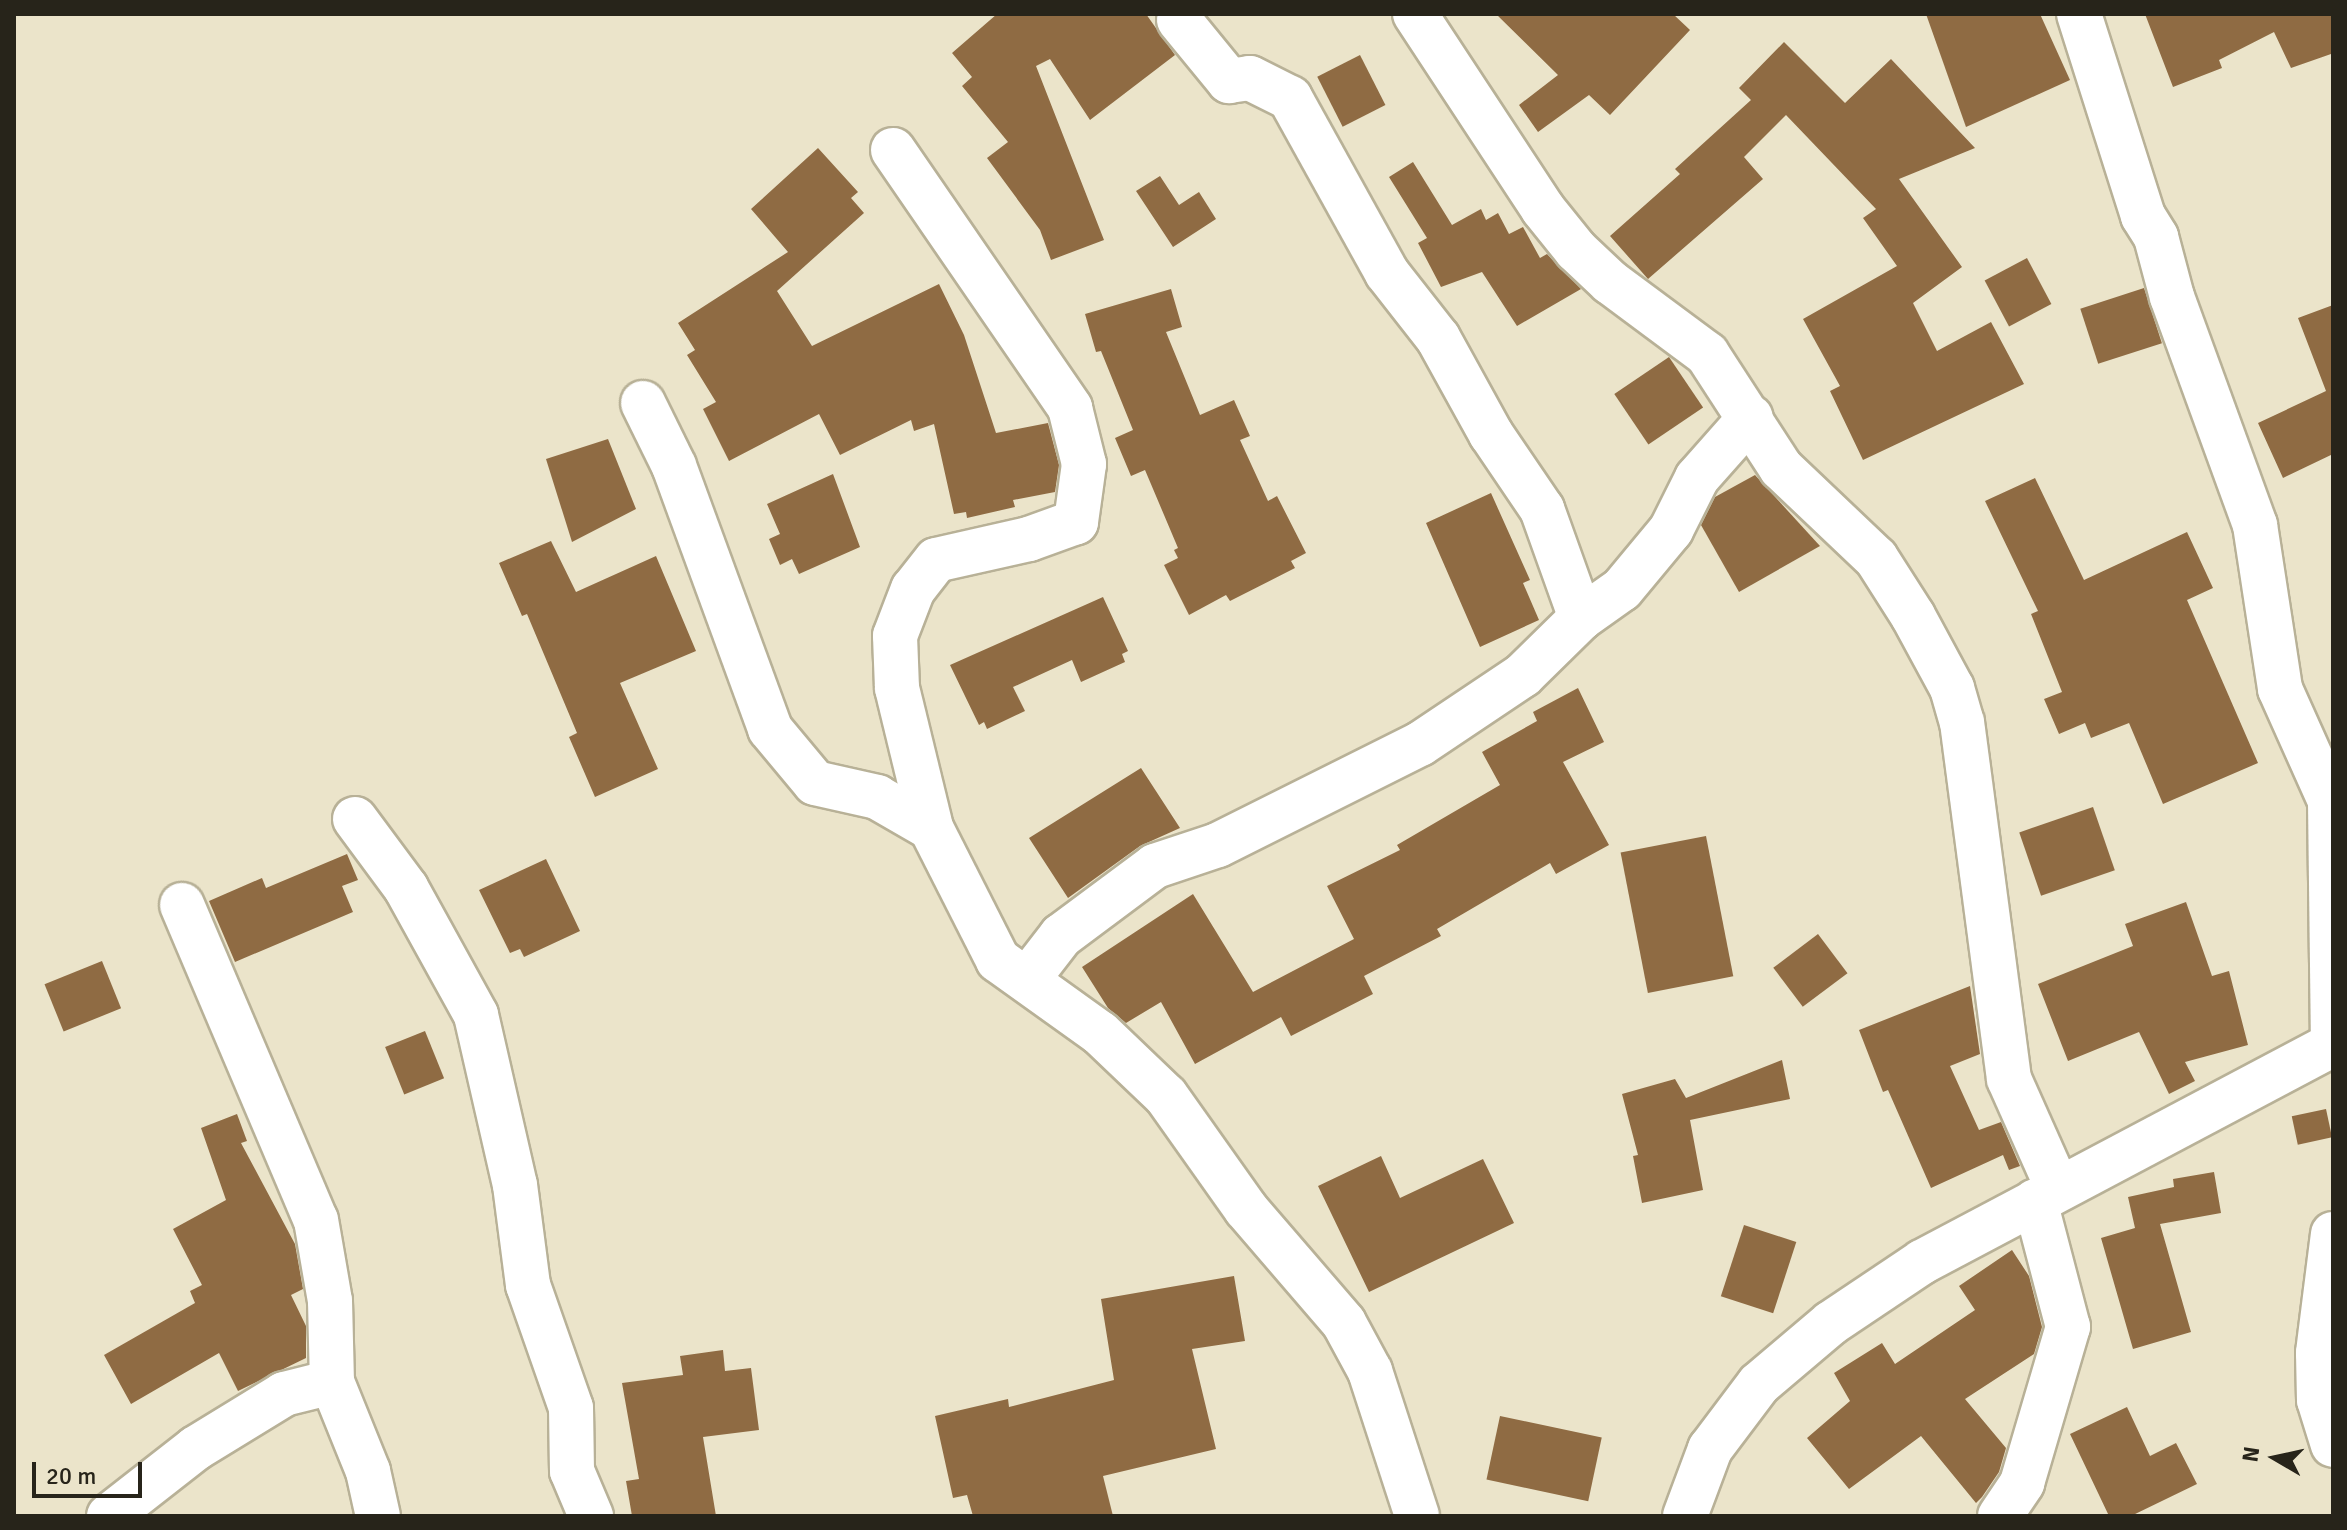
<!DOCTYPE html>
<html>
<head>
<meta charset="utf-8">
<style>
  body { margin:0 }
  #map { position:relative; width:2347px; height:1530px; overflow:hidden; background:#ebe4ca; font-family:Signika,sans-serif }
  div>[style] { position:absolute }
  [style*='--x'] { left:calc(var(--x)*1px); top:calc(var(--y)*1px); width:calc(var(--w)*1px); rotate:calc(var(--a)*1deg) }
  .building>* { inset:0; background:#8f6b43; transform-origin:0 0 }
  .roads { filter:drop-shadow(2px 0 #b8b197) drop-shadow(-2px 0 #b8b197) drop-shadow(0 2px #b8b197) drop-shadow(0 -2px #b8b197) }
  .minor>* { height:44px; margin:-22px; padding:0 22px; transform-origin:22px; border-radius:22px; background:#fff }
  span { translate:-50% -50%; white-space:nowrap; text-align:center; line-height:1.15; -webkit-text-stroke:6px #ebe4ca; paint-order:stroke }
  .frame { position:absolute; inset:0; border:16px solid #27241a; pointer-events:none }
  .north { position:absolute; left:2235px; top:1418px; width:80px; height:80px; -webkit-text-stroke:6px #ebe4ca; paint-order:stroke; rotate:279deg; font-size:22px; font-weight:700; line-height:32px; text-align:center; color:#27241a }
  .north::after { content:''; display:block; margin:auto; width:28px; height:36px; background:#27241a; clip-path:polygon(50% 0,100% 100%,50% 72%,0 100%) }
  .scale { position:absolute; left:32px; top:1462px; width:110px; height:36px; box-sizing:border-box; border:4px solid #27241a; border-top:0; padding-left:10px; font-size:24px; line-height:28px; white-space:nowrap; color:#27241a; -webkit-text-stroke:6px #ebe4ca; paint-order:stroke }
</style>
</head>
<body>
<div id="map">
  <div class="building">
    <div style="clip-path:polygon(997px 14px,1146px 14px,1175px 55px,1090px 120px,1050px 59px,1036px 66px,1104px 240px,1051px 260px,1040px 230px,987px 158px,1008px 142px,962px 86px,972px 77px,952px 53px)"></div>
    <div style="clip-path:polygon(1496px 14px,1673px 14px,1690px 30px,1610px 115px,1589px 95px,1538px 132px,1519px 105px,1558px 75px)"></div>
    <div style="clip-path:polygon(1926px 14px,2040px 14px,2070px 80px,1966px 127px)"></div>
    <div style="clip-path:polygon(2145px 14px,2331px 14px,2331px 54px,2291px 68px,2274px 32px,2219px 60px,2222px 68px,2173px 87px)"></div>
    <div style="clip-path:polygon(1784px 42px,1845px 103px,1891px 59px,1975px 148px,1899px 179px,1962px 267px,1913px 303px,1937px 351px,1991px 322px,2024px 384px,1863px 460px,1830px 391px,1840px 386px,1803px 319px,1897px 266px,1863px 218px,1876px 209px,1786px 115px,1744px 157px,1763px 179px,1648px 279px,1610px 236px,1680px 174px,1675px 169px,1751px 100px,1739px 88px)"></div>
    <div style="left:1360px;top:55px;width:56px;height:48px;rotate:63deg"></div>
    <div style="clip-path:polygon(818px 148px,858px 192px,851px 198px,864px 213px,777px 291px,812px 346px,939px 284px,964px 335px,996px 433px,1048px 423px,1059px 465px,1055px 492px,1013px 500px,1015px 507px,967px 518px,966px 512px,954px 514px,934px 424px,914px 431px,911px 420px,840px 455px,819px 414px,729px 461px,703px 409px,716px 402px,687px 355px,695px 350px,678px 323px,788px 252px,751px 209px)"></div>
    <div style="clip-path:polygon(1413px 162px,1452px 225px,1481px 209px,1486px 220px,1498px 213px,1509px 234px,1523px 227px,1540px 258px,1547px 254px,1581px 289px,1517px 326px,1482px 272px,1441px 287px,1418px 243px,1427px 238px,1389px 177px)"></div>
    <div style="clip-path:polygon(1160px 176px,1179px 205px,1199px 192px,1216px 219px,1173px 247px,1136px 191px)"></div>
    <div style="left:2027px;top:258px;width:52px;height:48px;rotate:62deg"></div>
    <div style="left:2144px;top:288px;width:58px;height:67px;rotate:72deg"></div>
    <div style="clip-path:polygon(1171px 289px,1182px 327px,1166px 332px,1200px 415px,1234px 400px,1250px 436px,1240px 440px,1268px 501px,1277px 496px,1306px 553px,1291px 561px,1295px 568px,1230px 601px,1226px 595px,1189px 615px,1164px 565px,1178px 558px,1174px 550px,1178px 548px,1145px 470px,1131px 476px,1115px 438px,1133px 430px,1101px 351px,1096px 352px,1085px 314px)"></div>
    <div style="clip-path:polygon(2333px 305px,2333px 454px,2283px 478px,2258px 423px,2326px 391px,2298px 318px)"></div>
    <div style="left:1669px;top:357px;width:61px;height:66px;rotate:56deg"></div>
    <div style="clip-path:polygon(608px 439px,636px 509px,572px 542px,546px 459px)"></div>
    <div style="clip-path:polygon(833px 474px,860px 547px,799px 574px,792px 559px,780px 565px,769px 539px,780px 534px,767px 504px)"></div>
    <div style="clip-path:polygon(1755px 475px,1820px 546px,1739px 592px,1701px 525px,1715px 497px)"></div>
    <div style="clip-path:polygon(2035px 478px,2084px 580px,2187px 532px,2213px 588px,2187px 600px,2258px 763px,2163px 804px,2129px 723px,2091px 738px,2085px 723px,2059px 734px,2044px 699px,2062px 692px,2031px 614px,2038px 611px,1985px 501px)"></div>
    <div style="clip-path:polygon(1491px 493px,1530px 580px,1523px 583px,1539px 620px,1480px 647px,1426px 523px)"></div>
    <div style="clip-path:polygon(551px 541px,576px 592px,656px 556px,696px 651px,620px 683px,658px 769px,595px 797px,569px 737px,577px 733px,527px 614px,522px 616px,499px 563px)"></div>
    <div style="clip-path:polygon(1103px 597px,1128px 651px,1122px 654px,1125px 662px,1081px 682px,1072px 660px,1013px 687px,1025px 711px,987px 729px,984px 722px,979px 725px,950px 665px)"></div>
    <div style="clip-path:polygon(1578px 688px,1604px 742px,1563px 762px,1609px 845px,1556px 874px,1550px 863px,1437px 929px,1441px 936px,1364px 976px,1373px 994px,1291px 1036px,1281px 1017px,1195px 1064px,1161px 1002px,1126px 1023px,1108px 1008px,1082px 967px,1193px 894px,1253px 992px,1354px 939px,1327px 886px,1400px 850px,1397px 845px,1500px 785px,1482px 752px,1537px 721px,1533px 712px)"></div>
    <div style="clip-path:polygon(1141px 768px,1180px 828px,1140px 846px,1068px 898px,1029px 838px)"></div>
    <div style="left:2093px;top:807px;width:67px;height:78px;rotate:71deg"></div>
    <div style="left:1706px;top:836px;width:143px;height:87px;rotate:79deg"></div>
    <div style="clip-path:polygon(347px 854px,358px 880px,342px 886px,353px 912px,235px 962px,209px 901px,262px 878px,266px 888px)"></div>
    <div style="clip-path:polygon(546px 859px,580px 931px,524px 957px,520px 949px,510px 953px,479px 890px)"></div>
    <div style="clip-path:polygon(2186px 902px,2212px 976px,2229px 971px,2248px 1045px,2185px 1062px,2195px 1081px,2169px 1094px,2139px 1032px,2068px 1061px,2038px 984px,2133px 946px,2125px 924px)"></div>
    <div style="left:1818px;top:934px;width:49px;height:56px;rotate:53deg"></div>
    <div style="left:102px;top:961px;width:51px;height:62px;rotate:68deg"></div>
    <div style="clip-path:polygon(1970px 986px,1980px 1054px,1950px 1066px,1979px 1130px,2001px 1122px,2020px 1166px,2009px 1170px,2003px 1155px,1931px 1188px,1888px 1090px,1883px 1092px,1859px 1030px)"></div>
    <div style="left:425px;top:1031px;width:51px;height:43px;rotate:68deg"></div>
    <div style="clip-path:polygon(1782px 1060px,1790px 1099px,1690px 1120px,1703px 1190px,1642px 1203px,1633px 1156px,1638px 1155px,1622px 1094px,1675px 1079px,1686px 1098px)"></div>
    <div style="left:2326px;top:1109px;width:29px;height:35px;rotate:78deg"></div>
    <div style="clip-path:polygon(237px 1114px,247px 1141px,241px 1143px,295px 1244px,303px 1289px,291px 1295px,306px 1326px,306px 1358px,238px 1391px,219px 1353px,131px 1404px,104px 1355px,195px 1303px,190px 1291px,202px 1285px,173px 1229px,226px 1200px,201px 1128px)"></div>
    <div style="clip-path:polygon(1381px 1156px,1400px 1198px,1483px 1159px,1514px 1223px,1369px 1292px,1318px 1186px)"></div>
    <div style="clip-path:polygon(2214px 1172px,2221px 1213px,2160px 1224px,2191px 1332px,2133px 1349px,2101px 1238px,2135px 1228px,2128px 1197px,2174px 1187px,2173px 1179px)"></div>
    <div style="left:1744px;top:1225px;width:55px;height:75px;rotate:18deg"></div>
    <div style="clip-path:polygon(2012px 1250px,2029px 1276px,2042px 1327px,2034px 1354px,1965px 1399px,2006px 1448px,1999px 1472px,1982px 1497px,1976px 1503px,1921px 1436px,1849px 1489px,1807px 1438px,1850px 1401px,1834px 1373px,1882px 1343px,1895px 1364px,1975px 1310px,1959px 1286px)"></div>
    <div style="clip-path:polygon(1234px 1276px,1245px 1341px,1192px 1349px,1216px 1449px,1103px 1476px,1113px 1516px,973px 1516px,967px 1495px,953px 1498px,935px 1416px,1008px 1399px,1009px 1407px,1114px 1380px,1101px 1299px)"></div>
    <div style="clip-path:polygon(723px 1350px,725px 1371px,751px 1368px,759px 1430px,703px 1437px,716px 1516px,632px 1516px,626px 1481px,639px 1479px,622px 1383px,683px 1375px,680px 1356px)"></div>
    <div style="clip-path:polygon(2127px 1407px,2150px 1456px,2176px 1443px,2197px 1484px,2131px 1516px,2109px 1516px,2070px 1434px)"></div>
    <div style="left:1500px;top:1416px;width:104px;height:65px;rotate:12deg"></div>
  </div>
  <div class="roads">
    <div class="minor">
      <div style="--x:1415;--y:14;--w:233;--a:56.7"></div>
      <div style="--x:1543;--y:209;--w:53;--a:51.2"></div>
      <div style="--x:1576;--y:250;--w:47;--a:43.3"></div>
      <div style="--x:1610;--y:282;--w:121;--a:36.6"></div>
      <div style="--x:1707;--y:354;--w:136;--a:57"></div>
      <div style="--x:1781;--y:468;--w:131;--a:43.5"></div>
      <div style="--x:1876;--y:558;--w:69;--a:57.5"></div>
      <div style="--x:1913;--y:616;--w:82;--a:61.6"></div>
      <div style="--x:1952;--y:688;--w:35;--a:74"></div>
      <div style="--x:1962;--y:722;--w:360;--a:82.5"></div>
      <div style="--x:2009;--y:1079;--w:120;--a:66"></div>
      <div style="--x:2079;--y:14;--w:212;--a:72.4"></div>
      <div style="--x:2143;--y:216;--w:25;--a:58"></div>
      <div style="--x:2156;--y:237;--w:62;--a:75.1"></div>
      <div style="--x:2172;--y:297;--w:243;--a:70"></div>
      <div style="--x:2255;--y:525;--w:166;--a:81.3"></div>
      <div style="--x:2280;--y:689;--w:123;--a:65.9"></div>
      <div style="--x:2330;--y:801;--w:230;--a:89.3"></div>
      <div style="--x:1179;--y:20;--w:79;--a:50.7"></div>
      <div style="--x:1229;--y:81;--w:21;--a:-8"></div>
      <div style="--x:1250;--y:78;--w:45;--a:26.6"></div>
      <div style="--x:1290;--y:98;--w:200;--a:61"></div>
      <div style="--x:1387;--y:273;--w:83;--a:51.9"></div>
      <div style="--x:1438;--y:338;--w:110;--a:61.1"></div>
      <div style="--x:1491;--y:434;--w:91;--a:55.8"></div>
      <div style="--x:1542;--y:509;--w:116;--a:70.3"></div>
      <div style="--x:893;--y:150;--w:313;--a:55.5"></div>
      <div style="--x:1070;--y:408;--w:58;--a:76"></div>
      <div style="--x:1084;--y:464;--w:59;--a:97.9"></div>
      <div style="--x:1076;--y:522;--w:50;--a:160.1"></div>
      <div style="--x:1029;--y:539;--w:95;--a:167.3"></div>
      <div style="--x:936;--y:560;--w:37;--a:128"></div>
      <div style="--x:913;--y:589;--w:50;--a:111"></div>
      <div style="--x:895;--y:636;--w:52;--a:87.8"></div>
      <div style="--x:897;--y:688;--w:144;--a:76.3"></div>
      <div style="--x:643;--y:403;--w:70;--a:63.8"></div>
      <div style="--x:674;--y:466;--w:280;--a:69.9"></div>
      <div style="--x:770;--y:729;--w:70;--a:50.2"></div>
      <div style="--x:815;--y:783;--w:64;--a:12.7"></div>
      <div style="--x:877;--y:797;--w:62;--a:29.9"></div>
      <div style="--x:931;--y:828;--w:148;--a:63.1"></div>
      <div style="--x:998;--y:960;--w:125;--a:35.6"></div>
      <div style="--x:1100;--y:1033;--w:91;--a:43.7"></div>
      <div style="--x:1166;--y:1096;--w:138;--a:54.7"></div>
      <div style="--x:1246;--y:1209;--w:150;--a:49.3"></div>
      <div style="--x:1344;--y:1323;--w:55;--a:61.6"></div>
      <div style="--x:1370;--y:1371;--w:152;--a:72"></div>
      <div style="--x:355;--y:819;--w:86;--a:53.5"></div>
      <div style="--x:406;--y:888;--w:145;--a:61.1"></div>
      <div style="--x:476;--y:1015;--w:174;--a:77.1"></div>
      <div style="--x:515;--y:1185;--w:101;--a:82.6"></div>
      <div style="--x:528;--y:1285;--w:130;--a:70.7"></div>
      <div style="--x:571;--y:1408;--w:63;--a:89.1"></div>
      <div style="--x:572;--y:1471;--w:49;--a:67.1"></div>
      <div style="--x:182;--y:905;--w:342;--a:67"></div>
      <div style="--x:316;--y:1220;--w:82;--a:80.2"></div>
      <div style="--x:330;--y:1301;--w:81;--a:88.6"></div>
      <div style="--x:1027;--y:980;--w:56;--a:-52.3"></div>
      <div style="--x:1061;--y:936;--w:117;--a:-36.7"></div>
      <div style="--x:1155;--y:866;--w:66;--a:-18.4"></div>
      <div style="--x:1218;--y:845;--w:226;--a:-26.6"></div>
      <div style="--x:1420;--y:744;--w:124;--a:-33.8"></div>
      <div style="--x:1523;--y:675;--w:81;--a:-44.5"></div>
      <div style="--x:1581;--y:618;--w:50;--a:-35.3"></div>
      <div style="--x:1622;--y:589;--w:77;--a:-50.3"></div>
      <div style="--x:1671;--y:530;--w:58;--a:-63.4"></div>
      <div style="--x:1697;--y:478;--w:81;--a:-48.5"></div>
      <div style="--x:2333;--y:1234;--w:120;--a:97.2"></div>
      <div style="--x:2318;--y:1353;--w:47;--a:88.8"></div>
      <div style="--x:2319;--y:1400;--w:47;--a:72.7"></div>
      <div style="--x:109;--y:1516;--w:110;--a:-38"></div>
      <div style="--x:196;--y:1448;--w:103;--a:-31.5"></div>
      <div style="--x:284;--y:1394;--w:49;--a:-14"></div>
      <div style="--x:332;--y:1382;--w:96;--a:68"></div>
      <div style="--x:368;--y:1471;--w:46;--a:77.5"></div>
      <div style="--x:1685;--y:1516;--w:72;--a:-69.5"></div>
      <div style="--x:1710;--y:1449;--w:81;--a:-53"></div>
      <div style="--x:1759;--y:1384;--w:94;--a:-40.3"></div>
      <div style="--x:1831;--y:1323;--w:110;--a:-33.8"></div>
      <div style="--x:1922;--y:1262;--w:465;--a:-27.9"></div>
      <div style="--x:2000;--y:1516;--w:40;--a:-56"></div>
      <div style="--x:2022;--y:1483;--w:163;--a:-73.6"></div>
      <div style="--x:2068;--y:1327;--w:130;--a:-104.7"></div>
    </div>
  </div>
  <div class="frame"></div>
  <div class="north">N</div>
  <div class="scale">20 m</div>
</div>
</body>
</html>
